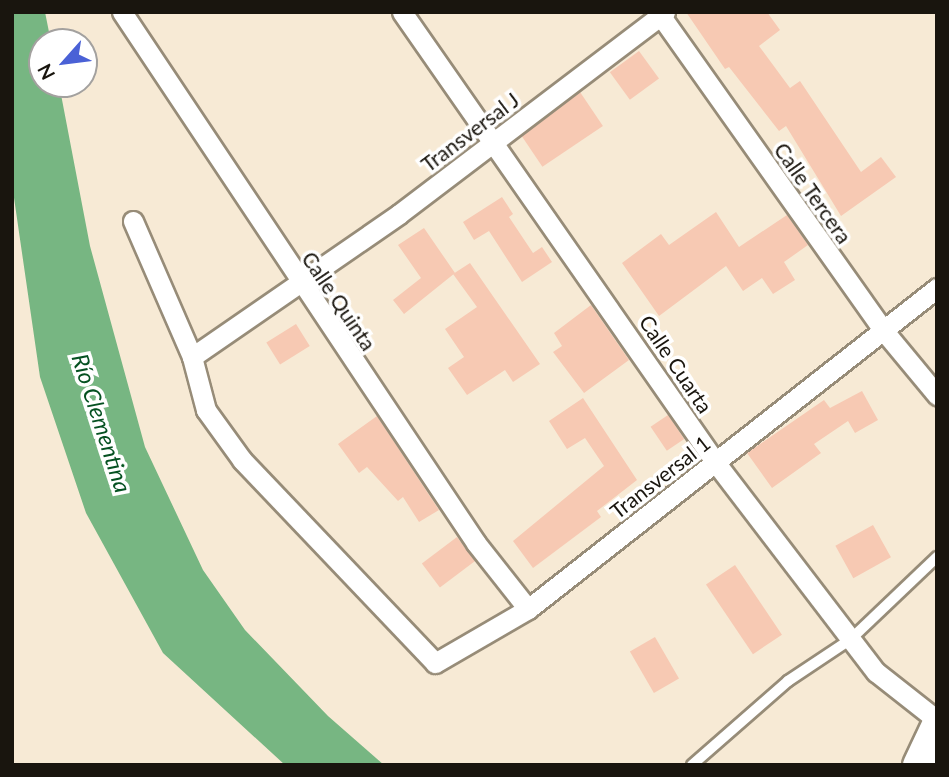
<!DOCTYPE html>
<html>
<head>
<meta charset="utf-8">
<style>
  body { margin:0 }
  #map { position:relative; width:949px; height:777px; overflow:hidden; background:#f7ead5; font-family:Lato,sans-serif }
  div>[style] { position:absolute }
  [style*='--x'] { left:calc(var(--x)*1px); top:calc(var(--y)*1px); width:calc(var(--w)*1px); rotate:calc(var(--a)*1deg) }
  .water>* { inset:0; background:#77b682 }
  .building>* { inset:0; background:#f7c9b3; transform-origin:0 0 }
  .roads { filter:drop-shadow(2px 0 #978c78) drop-shadow(-2px 0 #978c78) drop-shadow(0 2px #978c78) drop-shadow(0 -2px #978c78) }
  .service>* { height:10px; margin:-5px; padding:0 5px; transform-origin:5px; border-radius:5px; background:#fff }
  .minor>* { height:19px; margin:-9.5px; padding:0 9.5px; transform-origin:9.5px; border-radius:9.5px; background:#fff }
  .trunk>* { height:33px; margin:-16.5px; padding:0 16.5px; transform-origin:16.5px; border-radius:16.5px; background:#fff }
  span { translate:-50% -50%; white-space:nowrap; text-align:center; line-height:1.15; -webkit-text-stroke:7px #fff; paint-order:stroke }
  .street-label { font-size:21px; color:#19150e }
  .water-label { font-size:23px; color:#055121; font-style:italic }
  .frame { position:absolute; inset:0; border:14px solid #19150e; pointer-events:none }
  .north { position:absolute; left:28px; top:28px; width:70px; height:70px; box-sizing:border-box; background:#fff; border:2px solid #a3a19f; border-radius:50%; rotate:242deg; font-size:19px; font-weight:700; line-height:28px; text-align:center; color:#19150e }
  .north::after { content:''; display:block; margin:auto; width:24px; height:32px; background:#4a61d6; clip-path:polygon(50% 0,100% 100%,50% 72%,0 100%) }
</style>
</head>
<body>
<div id="map">
  <div class="water">
    <div style="clip-path:polygon(12px 12px,45px 12px,51px 42px,42px 42px,42px 84px,59px 84px,90px 246px,145px 447px,203px 570px,245px 630px,328px 716px,384px 765px,285px 765px,163px 653px,86px 513px,40px 377px,12px 184px)"></div>
  </div>
  <div class="building">
    <div style="clip-path:polygon(686px 12px,767px 12px,780px 30px,759px 46px,790px 88px,800px 81px,861px 172px,881px 157px,896px 177px,841px 216px,786px 126px,779px 131px,729px 67px,725px 69px)"></div>
    <div style="left:639px;top:51px;width:34px;height:36px;rotate:54deg"></div>
    <div style="left:580px;top:92px;width:41px;height:73px;rotate:56deg"></div>
    <div style="clip-path:polygon(502px 197px,513px 214px,509px 217px,533px 253px,542px 247px,552px 262px,522px 282px,489px 231px,474px 240px,463px 222px)"></div>
    <div style="clip-path:polygon(716px 212px,739px 247px,787px 215px,808px 245px,784px 262px,795px 280px,773px 294px,762px 278px,743px 291px,726px 266px,659px 316px,622px 263px,661px 234px,669px 245px)"></div>
    <div style="clip-path:polygon(424px 228px,455px 273px,404px 314px,393px 300px,421px 278px,398px 245px)"></div>
    <div style="clip-path:polygon(470px 263px,540px 364px,513px 382px,505px 370px,467px 395px,448px 368px,464px 357px,445px 329px,477px 307px,453px 274px)"></div>
    <div style="clip-path:polygon(591px 305px,629px 360px,584px 393px,553px 352px,562px 346px,554px 333px)"></div>
    <div style="left:296px;top:324px;width:26px;height:35px;rotate:58deg"></div>
    <div style="clip-path:polygon(862px 391px,878px 420px,855px 433px,848px 421px,814px 444px,821px 453px,772px 488px,747px 453px,824px 400px,830px 408px)"></div>
    <div style="clip-path:polygon(583px 398px,637px 480px,597px 511px,601px 517px,533px 568px,513px 541px,604px 466px,585px 438px,567px 449px,549px 421px)"></div>
    <div style="left:668px;top:415px;width:29px;height:21px;rotate:56deg"></div>
    <div style="clip-path:polygon(377px 416px,439px 510px,419px 522px,403px 497px,398px 501px,367px 467px,359px 473px,338px 444px)"></div>
    <div style="left:873px;top:525px;width:37px;height:43px;rotate:61deg"></div>
    <div style="left:457px;top:537px;width:30px;height:44px;rotate:53deg"></div>
    <div style="left:735px;top:565px;width:84px;height:35px;rotate:56deg"></div>
    <div style="left:655px;top:637px;width:48px;height:29px;rotate:60deg"></div>
  </div>
  <div class="roads">
    <div class="service">
      <div style="--x:692;--y:765;--w:128;--a:-41.2"></div>
      <div style="--x:788;--y:681;--w:76;--a:-33.7"></div>
      <div style="--x:851;--y:639;--w:119;--a:-43.6"></div>
    </div>
    <div class="minor">
      <div style="--x:122;--y:12;--w:638;--a:56.31"></div>
      <div style="--x:476;--y:543;--w:84;--a:51.8"></div>
      <div style="--x:402;--y:12;--w:550;--a:55.15"></div>
      <div style="--x:716;--y:463;--w:263;--a:52.6"></div>
      <div style="--x:876;--y:672;--w:78;--a:38.2"></div>
      <div style="--x:658;--y:12;--w:390;--a:54.7"></div>
      <div style="--x:883;--y:330;--w:85;--a:50.3"></div>
      <div style="--x:133;--y:221;--w:148;--a:66.5"></div>
      <div style="--x:192;--y:357;--w:55;--a:75.2"></div>
      <div style="--x:206;--y:410;--w:62;--a:54.2"></div>
      <div style="--x:242;--y:460;--w:280;--a:46.4"></div>
      <div style="--x:435;--y:663;--w:108;--a:-30.1"></div>
      <div style="--x:528;--y:609;--w:520;--a:-38.13"></div>
      <div style="--x:192;--y:357;--w:252;--a:-34.6"></div>
      <div style="--x:399;--y:214;--w:334;--a:-37.2"></div>
    </div>
    <div class="trunk">
      <div style="--x:919;--y:765;--w:42;--a:-64.7"></div>
    </div>
  </div>
  <div class="street-label">
    <span style="left:470px;top:132px;rotate:-37deg">Transversal J</span>
    <span style="left:813px;top:193px;rotate:55deg">Calle Tercera</span>
    <span style="left:339px;top:301px;rotate:56deg">Calle Quinta</span>
    <span style="left:676px;top:364px;rotate:56deg">Calle Cuarta</span>
    <span style="left:660px;top:477px;rotate:-38deg">Transversal 1</span>
  </div>
  <div class="water-label">
    <span style="left:102px;top:423px;rotate:72deg">Río Clementina</span>
  </div>
  <div class="frame"></div>
  <div class="north">N</div>
</div>
</body>
</html>
